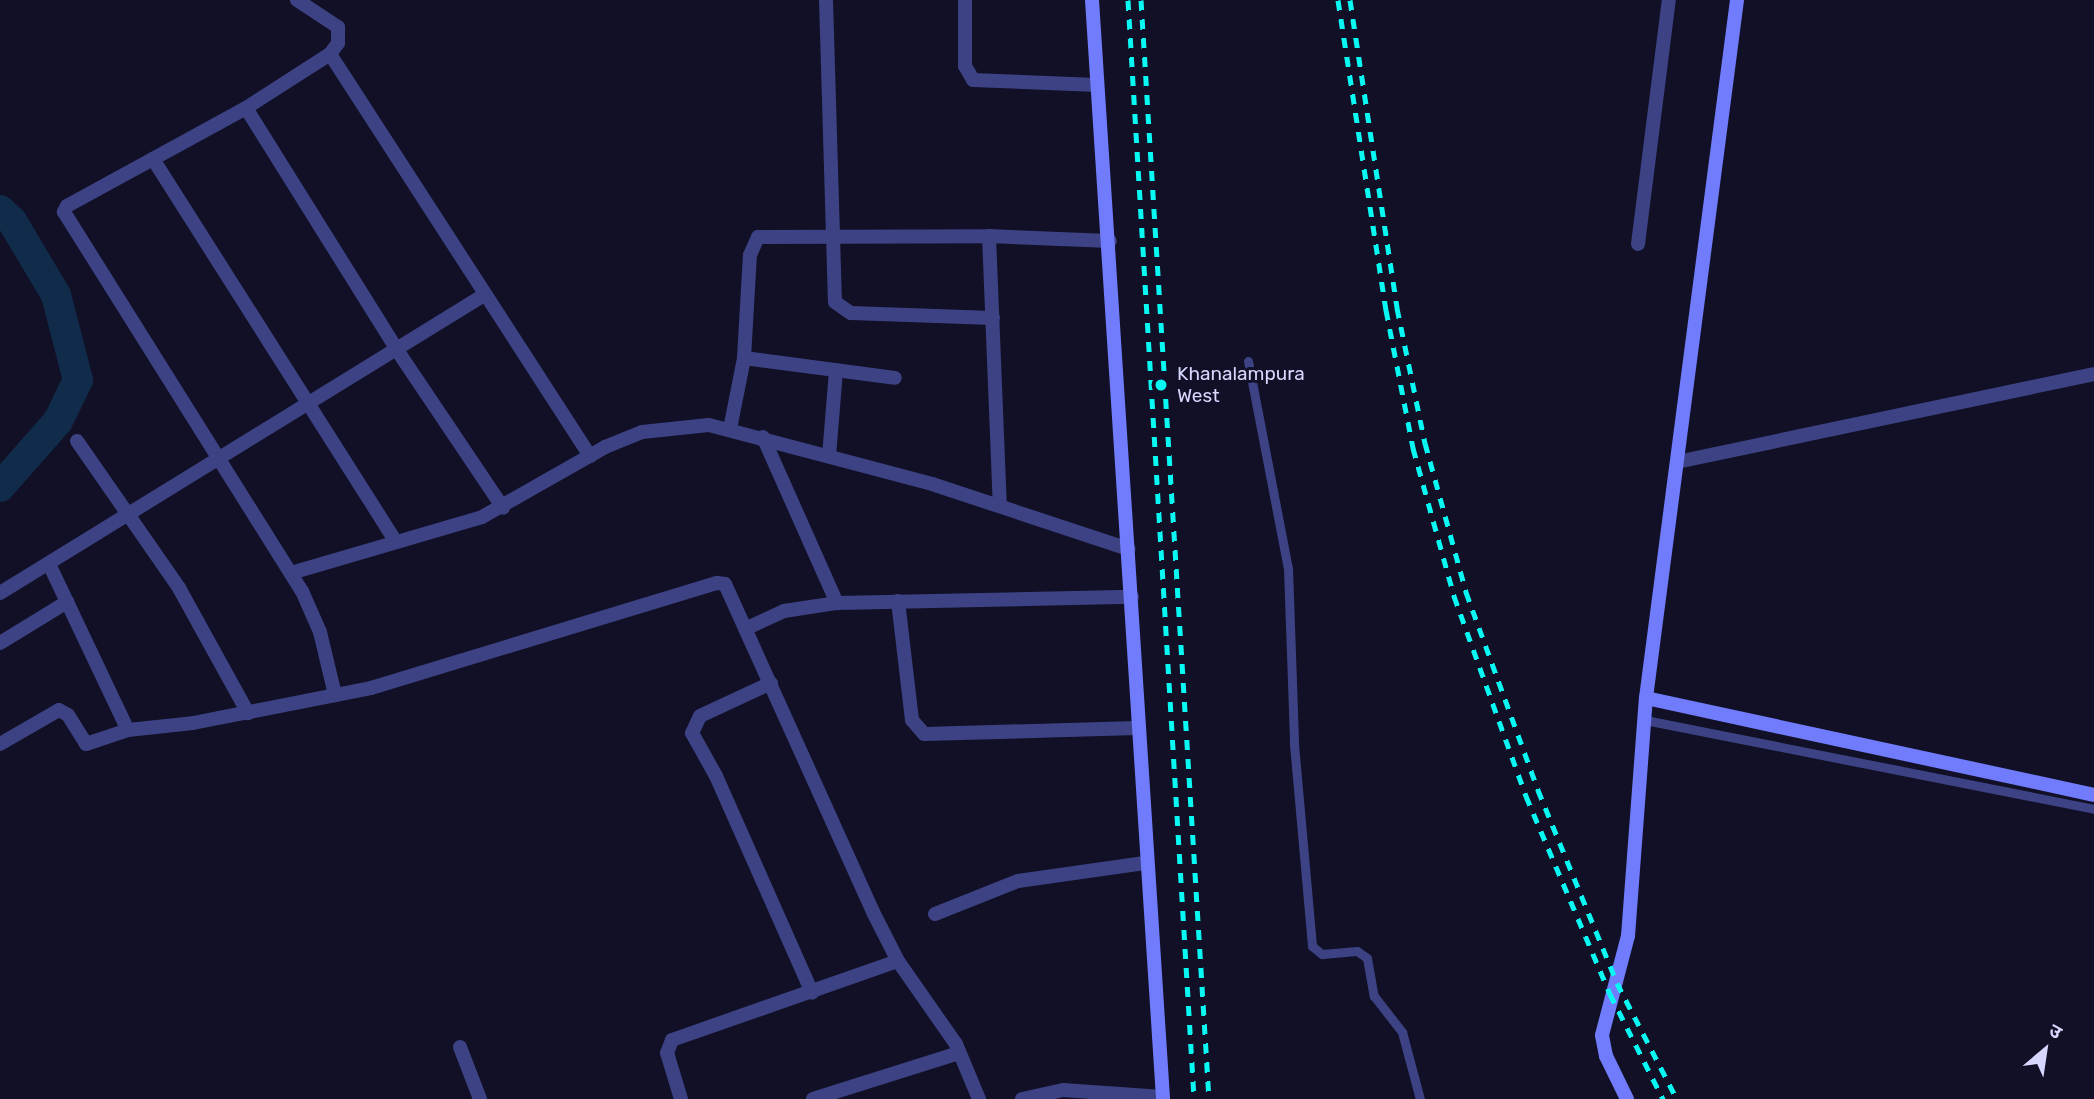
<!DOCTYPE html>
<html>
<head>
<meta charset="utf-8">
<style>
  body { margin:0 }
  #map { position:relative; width:2094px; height:1099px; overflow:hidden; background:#111026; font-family:Rubik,"Noto Sans Devanagari",sans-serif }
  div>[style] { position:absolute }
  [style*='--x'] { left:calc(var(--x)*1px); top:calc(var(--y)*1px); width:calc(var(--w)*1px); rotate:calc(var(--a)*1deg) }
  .river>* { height:30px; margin:-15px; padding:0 15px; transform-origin:15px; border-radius:15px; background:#102c4a }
  .lane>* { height:9px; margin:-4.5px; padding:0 4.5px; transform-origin:4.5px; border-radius:4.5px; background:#3c4283 }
  .street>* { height:14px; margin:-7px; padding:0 7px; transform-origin:7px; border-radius:7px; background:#3c4283 }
  .secondary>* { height:14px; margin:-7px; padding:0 7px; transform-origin:7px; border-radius:7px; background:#707cfb }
  .rail>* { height:5px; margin-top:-2.5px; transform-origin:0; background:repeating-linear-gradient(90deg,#08f8f4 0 10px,transparent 0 19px) }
  .dots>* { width:19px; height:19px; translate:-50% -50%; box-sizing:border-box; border:4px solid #111026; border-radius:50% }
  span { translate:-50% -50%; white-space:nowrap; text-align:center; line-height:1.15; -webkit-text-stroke:6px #111026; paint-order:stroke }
  .poi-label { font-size:19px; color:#d6d6fe }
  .left { translate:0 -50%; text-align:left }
  .north { position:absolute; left:2010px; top:1015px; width:70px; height:70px; -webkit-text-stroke:5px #111026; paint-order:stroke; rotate:29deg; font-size:19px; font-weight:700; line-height:28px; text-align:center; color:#d6d6fe }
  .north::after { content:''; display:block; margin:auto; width:24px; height:32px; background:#d6d6fe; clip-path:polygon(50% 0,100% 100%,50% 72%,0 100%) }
</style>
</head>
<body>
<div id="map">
  <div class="river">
    <div style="--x:0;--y:210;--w:16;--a:43"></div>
    <div style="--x:12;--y:221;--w:86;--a:59.3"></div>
    <div style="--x:56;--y:295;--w:88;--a:75.5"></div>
    <div style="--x:78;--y:380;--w:46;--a:116"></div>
    <div style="--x:58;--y:421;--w:88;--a:131.3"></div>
  </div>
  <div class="lane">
    <div style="--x:1248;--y:361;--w:211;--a:79.1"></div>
    <div style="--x:1288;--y:568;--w:176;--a:88"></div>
    <div style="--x:1294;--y:744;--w:203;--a:84.9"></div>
    <div style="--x:1312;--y:946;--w:13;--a:39"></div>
    <div style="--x:1322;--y:954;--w:35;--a:-5"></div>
    <div style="--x:1357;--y:951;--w:12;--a:35"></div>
    <div style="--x:1367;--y:958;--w:39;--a:80"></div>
    <div style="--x:1374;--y:996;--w:46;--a:52.1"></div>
    <div style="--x:1402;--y:1032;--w:69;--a:75"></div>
    <div style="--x:1645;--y:720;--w:458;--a:11.2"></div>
  </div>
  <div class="street">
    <div style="--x:297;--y:0;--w:49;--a:33.4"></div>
    <div style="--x:338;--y:27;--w:16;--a:90"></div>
    <div style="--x:338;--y:43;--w:14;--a:126"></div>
    <div style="--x:330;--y:54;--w:100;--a:147.3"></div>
    <div style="--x:246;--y:108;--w:204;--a:151.3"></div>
    <div style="--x:67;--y:206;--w:7;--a:117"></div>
    <div style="--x:64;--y:212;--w:448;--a:57.9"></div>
    <div style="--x:302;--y:591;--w:45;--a:66.3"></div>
    <div style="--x:320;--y:632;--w:65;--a:76.6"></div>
    <div style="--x:826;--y:0;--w:302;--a:88.3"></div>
    <div style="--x:835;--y:302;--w:19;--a:35"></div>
    <div style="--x:851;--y:313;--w:142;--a:2"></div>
    <div style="--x:965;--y:0;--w:66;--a:90"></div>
    <div style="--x:965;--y:66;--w:16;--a:60"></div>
    <div style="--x:973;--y:80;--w:124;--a:2.3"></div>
    <div style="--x:330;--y:54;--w:479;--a:57.1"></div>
    <div style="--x:246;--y:108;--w:285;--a:58"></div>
    <div style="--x:397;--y:350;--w:190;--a:56.1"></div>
    <div style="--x:153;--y:159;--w:452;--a:57.6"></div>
    <div style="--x:989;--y:236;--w:269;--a:87.7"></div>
    <div style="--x:1638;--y:244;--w:246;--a:-82.8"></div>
    <div style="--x:744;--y:358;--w:152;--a:7.5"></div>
    <div style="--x:730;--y:429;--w:72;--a:-78.8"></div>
    <div style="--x:744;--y:358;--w:103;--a:-86.7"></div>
    <div style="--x:750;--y:255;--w:20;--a:-66"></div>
    <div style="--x:758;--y:237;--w:231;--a:-0.2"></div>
    <div style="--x:989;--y:236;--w:121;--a:2.4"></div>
    <div style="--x:763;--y:437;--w:182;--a:66"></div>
    <div style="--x:77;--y:441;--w:179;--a:55.2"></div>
    <div style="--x:179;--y:588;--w:143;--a:61.1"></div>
    <div style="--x:829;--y:456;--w:86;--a:-85.3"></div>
    <div style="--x:1677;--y:462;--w:426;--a:-11.9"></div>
    <div style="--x:49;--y:564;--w:184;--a:64.6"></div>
    <div style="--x:291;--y:573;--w:199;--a:-16.3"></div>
    <div style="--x:482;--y:517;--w:142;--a:-29.6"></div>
    <div style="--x:605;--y:447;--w:40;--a:-22"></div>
    <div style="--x:642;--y:432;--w:67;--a:-6"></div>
    <div style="--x:709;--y:425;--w:231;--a:14.8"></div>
    <div style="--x:932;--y:484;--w:207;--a:18.3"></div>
    <div style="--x:0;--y:593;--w:568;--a:-31.62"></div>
    <div style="--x:898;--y:601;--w:120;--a:83.3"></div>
    <div style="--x:912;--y:720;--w:18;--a:49"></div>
    <div style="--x:924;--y:734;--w:213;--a:-1.6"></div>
    <div style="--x:747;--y:628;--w:41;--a:-24.7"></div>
    <div style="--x:784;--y:611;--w:54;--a:-8.6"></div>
    <div style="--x:837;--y:603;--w:295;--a:-1.2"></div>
    <div style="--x:0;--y:643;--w:79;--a:-31.5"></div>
    <div style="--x:771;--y:683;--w:78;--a:155.1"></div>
    <div style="--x:700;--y:716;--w:19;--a:115"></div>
    <div style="--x:692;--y:733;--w:49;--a:60.8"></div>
    <div style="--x:716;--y:776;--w:237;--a:66.1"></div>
    <div style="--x:0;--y:744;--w:68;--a:-30"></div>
    <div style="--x:59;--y:710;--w:10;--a:29"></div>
    <div style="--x:68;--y:715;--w:34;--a:58"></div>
    <div style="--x:86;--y:744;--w:44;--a:-18.4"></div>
    <div style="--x:128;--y:730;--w:65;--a:-6.1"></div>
    <div style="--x:193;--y:723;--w:181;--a:-11.1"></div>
    <div style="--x:371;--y:688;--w:362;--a:-16.9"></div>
    <div style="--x:717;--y:583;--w:8;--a:7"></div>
    <div style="--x:725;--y:584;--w:360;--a:65.7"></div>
    <div style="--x:873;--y:912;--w:55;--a:63"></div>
    <div style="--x:898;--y:961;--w:101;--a:55.1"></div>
    <div style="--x:956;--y:1044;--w:60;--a:67.3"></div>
    <div style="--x:935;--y:914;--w:89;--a:-21.7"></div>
    <div style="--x:1018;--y:881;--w:128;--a:-8.1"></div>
    <div style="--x:460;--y:1047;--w:56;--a:69"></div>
    <div style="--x:681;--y:1099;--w:48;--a:-106.9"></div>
    <div style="--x:667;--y:1053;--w:14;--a:-69"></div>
    <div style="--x:672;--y:1040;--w:239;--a:-19.3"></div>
    <div style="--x:813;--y:1099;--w:153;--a:-17.5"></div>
    <div style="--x:1022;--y:1099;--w:42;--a:-12.4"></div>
    <div style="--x:1063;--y:1090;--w:100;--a:4"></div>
  </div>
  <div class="secondary">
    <div style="--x:1092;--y:0;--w:1101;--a:86.3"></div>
    <div style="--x:1737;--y:0;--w:704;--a:97.43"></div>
    <div style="--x:1646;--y:698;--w:458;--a:12.2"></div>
    <div style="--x:1627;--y:1099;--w:48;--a:-116"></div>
    <div style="--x:1606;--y:1056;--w:21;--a:-101"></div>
    <div style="--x:1602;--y:1035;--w:102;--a:-75.3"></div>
    <div style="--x:1628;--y:936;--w:239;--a:-85.7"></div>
  </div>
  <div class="rail">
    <div style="--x:1128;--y:0;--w:1101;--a:86.56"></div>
    <div style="--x:1141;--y:0;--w:1101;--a:86.46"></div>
    <div style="--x:1338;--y:0;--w:314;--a:81.2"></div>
    <div style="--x:1386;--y:310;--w:141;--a:78.9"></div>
    <div style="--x:1413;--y:448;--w:154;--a:74.5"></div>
    <div style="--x:1454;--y:596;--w:213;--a:70.2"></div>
    <div style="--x:1526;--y:796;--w:215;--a:67"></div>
    <div style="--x:1610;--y:994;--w:118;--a:63.2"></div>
    <div style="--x:1350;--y:0;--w:312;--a:81.3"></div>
    <div style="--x:1397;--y:308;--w:138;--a:78.3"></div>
    <div style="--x:1425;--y:443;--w:155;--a:74.6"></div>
    <div style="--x:1466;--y:592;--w:211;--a:70"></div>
    <div style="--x:1538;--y:790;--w:209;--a:67.7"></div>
    <div style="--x:1617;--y:983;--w:131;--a:62.7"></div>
  </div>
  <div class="dots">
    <div style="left:1161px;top:385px;background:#08f8f4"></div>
  </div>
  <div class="poi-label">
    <span class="left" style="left:1177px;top:385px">Khanalampura<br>West</span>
  </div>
  <div class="north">उ</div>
</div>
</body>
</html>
